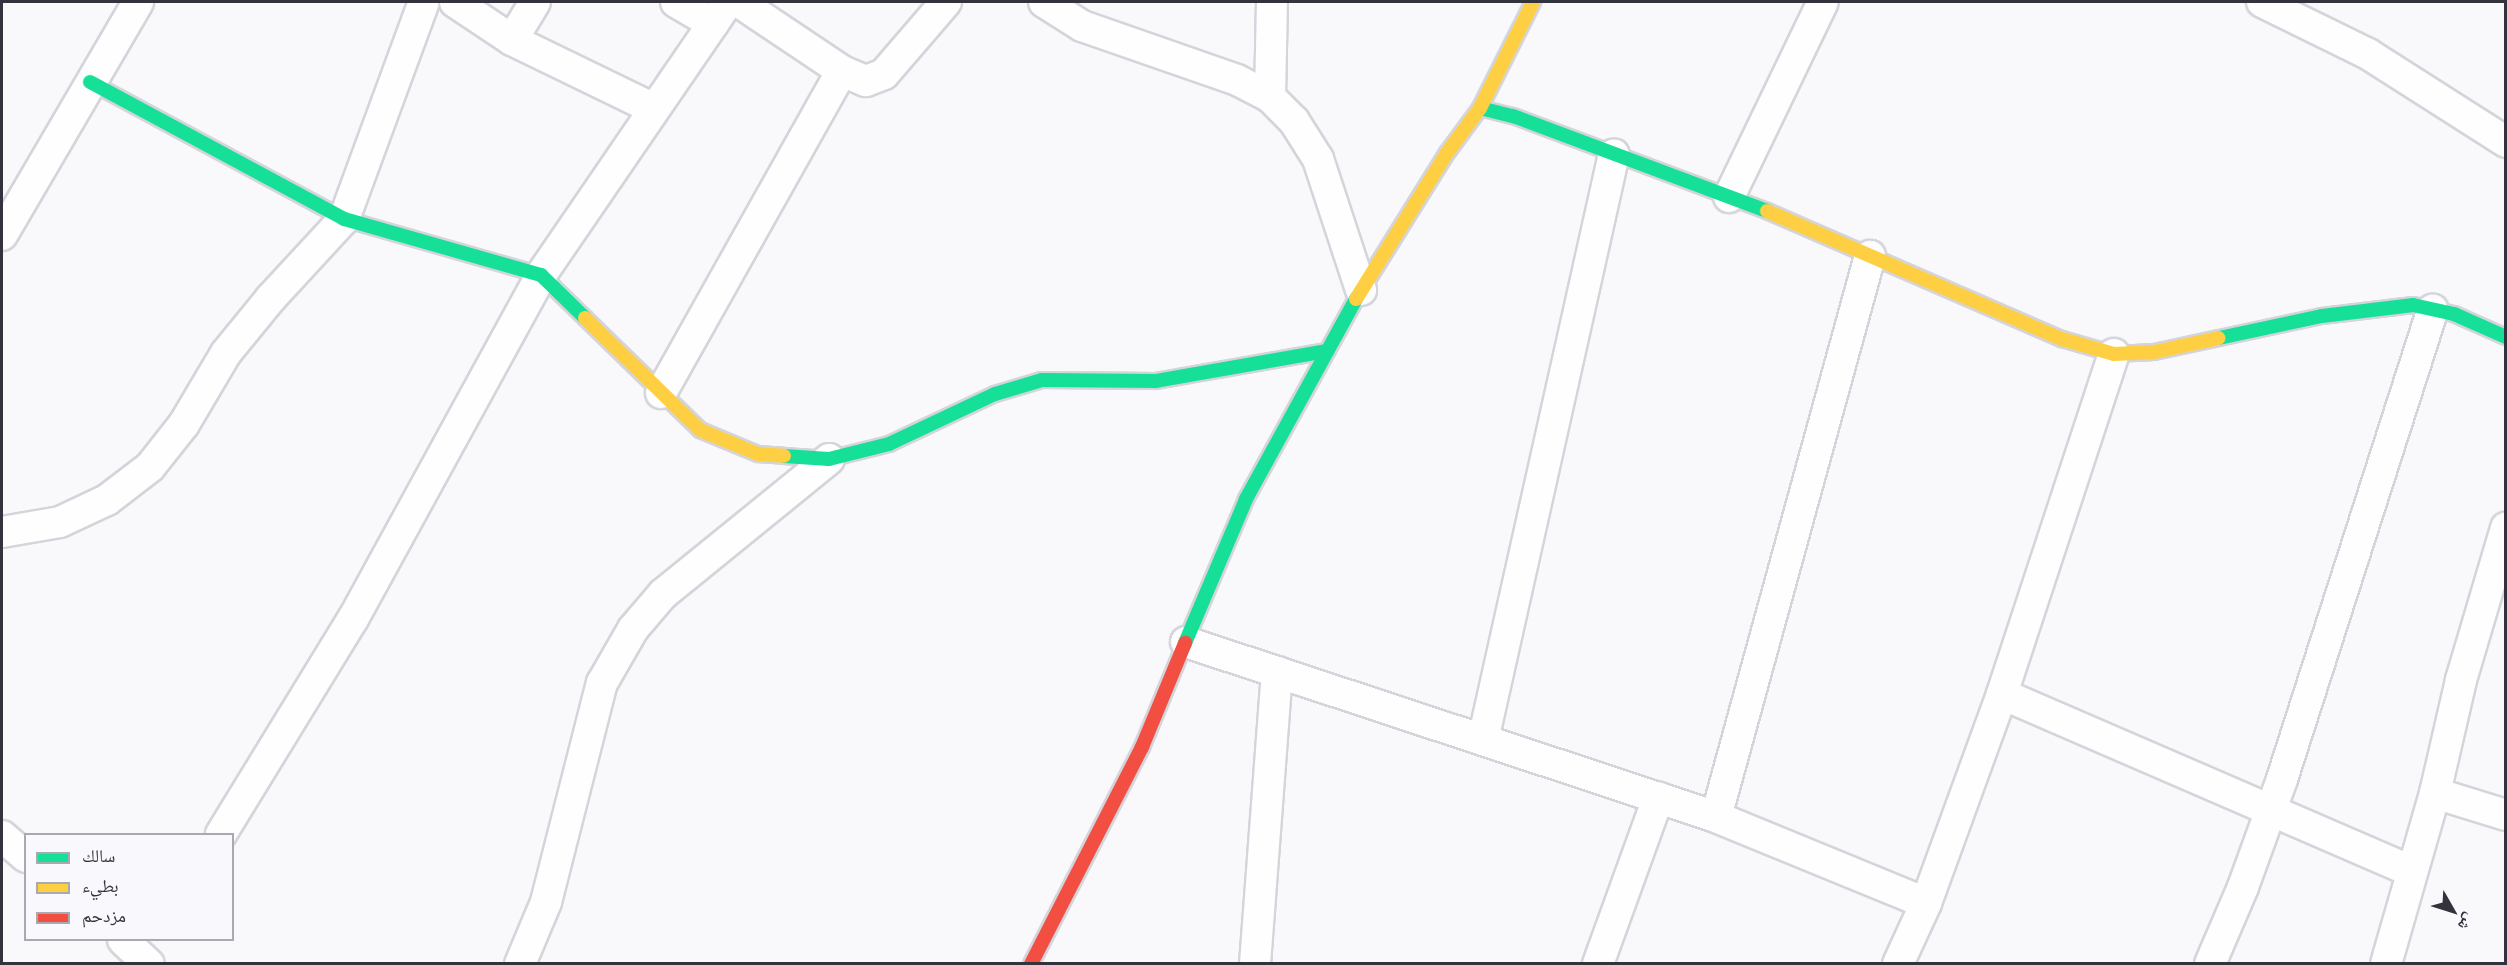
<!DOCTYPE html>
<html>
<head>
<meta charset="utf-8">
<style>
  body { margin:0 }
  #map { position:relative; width:2507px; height:965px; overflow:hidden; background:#f9f9fc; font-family:Barlow,"Noto Naskh Arabic",sans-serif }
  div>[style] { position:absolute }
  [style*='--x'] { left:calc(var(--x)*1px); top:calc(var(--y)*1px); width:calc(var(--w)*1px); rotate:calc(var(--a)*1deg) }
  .roads { filter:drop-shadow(2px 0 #d4d4db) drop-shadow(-2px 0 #d4d4db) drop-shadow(0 2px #d4d4db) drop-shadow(0 -2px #d4d4db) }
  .street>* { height:30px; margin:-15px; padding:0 15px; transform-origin:15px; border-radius:15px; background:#fefeff }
  .fast>* { height:14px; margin:-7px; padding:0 7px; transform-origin:7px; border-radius:7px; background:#16e098 }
  .slow>* { height:14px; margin:-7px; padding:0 7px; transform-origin:7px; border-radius:7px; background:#ffcf43 }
  .jam>* { height:14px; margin:-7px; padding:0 7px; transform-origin:7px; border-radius:7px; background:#f24e42 }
  span { translate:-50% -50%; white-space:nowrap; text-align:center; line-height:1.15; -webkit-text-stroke:5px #f8f8fd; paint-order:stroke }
  .frame { position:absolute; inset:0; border:3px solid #33333d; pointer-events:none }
  .legend { position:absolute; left:24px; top:833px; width:210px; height:108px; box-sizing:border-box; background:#f8f8fd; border:2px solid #a9a9b0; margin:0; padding:8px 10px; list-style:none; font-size:18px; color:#33333d }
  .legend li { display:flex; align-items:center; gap:12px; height:30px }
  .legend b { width:30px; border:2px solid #a9a9b0 }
  .north { position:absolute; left:2423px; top:881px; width:60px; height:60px; -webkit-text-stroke:4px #f8f8fd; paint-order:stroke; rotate:129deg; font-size:16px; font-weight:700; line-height:24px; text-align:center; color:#33333d }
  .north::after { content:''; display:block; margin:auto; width:21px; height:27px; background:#33333d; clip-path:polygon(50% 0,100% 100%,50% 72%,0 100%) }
</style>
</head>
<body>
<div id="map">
  <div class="roads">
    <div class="street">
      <div style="--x:455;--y:2;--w:69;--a:33.7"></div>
      <div style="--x:512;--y:40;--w:158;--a:25.9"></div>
      <div style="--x:676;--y:2;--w:43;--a:30.7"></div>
      <div style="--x:739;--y:2;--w:124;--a:33.8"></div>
      <div style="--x:842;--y:71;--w:26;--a:23"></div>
      <div style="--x:866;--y:81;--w:19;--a:-21"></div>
      <div style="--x:884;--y:74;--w:95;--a:-49.3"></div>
      <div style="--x:1044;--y:2;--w:45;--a:32.3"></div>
      <div style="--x:1082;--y:26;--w:164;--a:19.2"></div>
      <div style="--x:1237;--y:80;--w:37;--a:27"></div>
      <div style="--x:1270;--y:97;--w:34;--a:45"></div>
      <div style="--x:1294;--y:121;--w:45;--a:57.7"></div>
      <div style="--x:1318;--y:159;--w:138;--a:71.8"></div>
      <div style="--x:2262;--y:2;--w:118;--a:26.1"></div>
      <div style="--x:2368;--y:54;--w:164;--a:32.5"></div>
      <div style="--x:512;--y:40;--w:44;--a:-58.8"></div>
      <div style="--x:1270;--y:97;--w:95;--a:-88.8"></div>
      <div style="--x:1729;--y:197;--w:216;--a:-64.3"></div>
      <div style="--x:2;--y:235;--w:270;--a:-59.7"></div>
      <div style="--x:661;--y:393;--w:369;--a:-60.7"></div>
      <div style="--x:2;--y:532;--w:59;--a:-9.8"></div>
      <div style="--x:60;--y:522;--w:52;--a:-25.1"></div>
      <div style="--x:107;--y:500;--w:54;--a:-37.5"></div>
      <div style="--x:150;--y:467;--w:55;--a:-51.7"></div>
      <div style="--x:184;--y:424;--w:82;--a:-59.4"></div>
      <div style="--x:226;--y:353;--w:71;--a:-50.7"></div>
      <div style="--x:271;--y:298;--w:108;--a:-47.3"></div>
      <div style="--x:344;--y:219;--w:231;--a:-69.8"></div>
      <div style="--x:1186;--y:642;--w:558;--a:18.27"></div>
      <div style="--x:1716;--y:817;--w:227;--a:22.3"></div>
      <div style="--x:2002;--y:694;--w:446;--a:23.4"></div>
      <div style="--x:1483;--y:740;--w:600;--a:-77.4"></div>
      <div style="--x:2435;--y:793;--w:74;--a:17.2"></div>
      <div style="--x:1716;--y:817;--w:582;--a:-74.65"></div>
      <div style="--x:221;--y:834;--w:252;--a:-58.5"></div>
      <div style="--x:353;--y:619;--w:392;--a:-61.3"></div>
      <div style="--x:541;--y:275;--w:331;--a:-55.6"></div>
      <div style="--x:2;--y:836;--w:32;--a:41"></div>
      <div style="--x:123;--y:940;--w:35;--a:43"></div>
      <div style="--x:520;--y:964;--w:67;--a:-67.2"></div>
      <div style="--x:546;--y:902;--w:226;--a:-75.7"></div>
      <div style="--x:602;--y:683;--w:62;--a:-60.1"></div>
      <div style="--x:633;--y:629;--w:46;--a:-49.4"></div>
      <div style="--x:663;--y:594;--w:214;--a:-39.1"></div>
      <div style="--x:1255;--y:964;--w:293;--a:-85.7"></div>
      <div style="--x:1598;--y:964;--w:177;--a:-70.1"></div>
      <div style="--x:1898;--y:964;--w:67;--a:-65.3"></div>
      <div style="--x:1926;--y:903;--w:222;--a:-70"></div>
      <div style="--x:2002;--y:694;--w:358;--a:-71.8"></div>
      <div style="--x:2210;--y:964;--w:84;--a:-66.8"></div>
      <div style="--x:2243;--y:887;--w:115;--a:-70.1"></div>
      <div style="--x:2282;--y:779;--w:493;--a:-72.2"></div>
      <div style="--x:2386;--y:964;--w:178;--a:-74"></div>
      <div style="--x:2435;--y:793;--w:116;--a:-77"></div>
      <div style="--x:2461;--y:680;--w:159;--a:-73.5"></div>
    </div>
    <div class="fast">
      <div style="--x:90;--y:82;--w:289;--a:28.3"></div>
      <div style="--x:344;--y:219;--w:205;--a:15.9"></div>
      <div style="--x:541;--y:275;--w:62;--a:44.3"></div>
      <div style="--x:1480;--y:108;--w:34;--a:14"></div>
      <div style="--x:1513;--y:116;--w:271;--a:20.5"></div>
      <div style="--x:2219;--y:338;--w:105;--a:-12.1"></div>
      <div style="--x:2322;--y:316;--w:92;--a:-6.9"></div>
      <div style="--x:2413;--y:305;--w:42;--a:12.4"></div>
      <div style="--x:2454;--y:314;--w:57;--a:23.9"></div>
      <div style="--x:784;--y:456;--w:45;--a:3.8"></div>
      <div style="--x:829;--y:459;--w:62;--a:-14"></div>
      <div style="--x:889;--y:444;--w:117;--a:-25.3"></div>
      <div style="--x:995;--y:394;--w:49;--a:-16.6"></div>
      <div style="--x:1042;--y:380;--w:114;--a:0.5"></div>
      <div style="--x:1156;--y:381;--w:174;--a:-10"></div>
      <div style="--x:1185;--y:643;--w:156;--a:-67"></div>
      <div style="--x:1246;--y:499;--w:228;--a:-61.2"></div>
    </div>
    <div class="slow">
      <div style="--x:1767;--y:211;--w:322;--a:23.5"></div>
      <div style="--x:2062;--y:339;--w:54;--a:16.1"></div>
      <div style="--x:2114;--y:354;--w:40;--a:-2.9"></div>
      <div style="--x:2154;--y:352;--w:66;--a:-12.2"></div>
      <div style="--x:1356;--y:299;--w:172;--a:-58.1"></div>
      <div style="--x:1447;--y:153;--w:56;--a:-53.7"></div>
      <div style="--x:1480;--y:108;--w:119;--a:-63.4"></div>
      <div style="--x:585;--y:318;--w:161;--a:44.2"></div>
      <div style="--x:700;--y:430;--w:63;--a:22.5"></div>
      <div style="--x:758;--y:454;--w:26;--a:4"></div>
    </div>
    <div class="jam">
      <div style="--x:1031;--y:964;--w:244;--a:-62.9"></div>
      <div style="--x:1142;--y:747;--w:113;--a:-67.5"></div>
    </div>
  </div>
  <div class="frame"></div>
  <ul class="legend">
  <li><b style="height:8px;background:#16e098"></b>سالك</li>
  <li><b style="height:8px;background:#ffcf43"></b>بطيء</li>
  <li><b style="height:8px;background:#f24e42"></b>مزدحم</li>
  </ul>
  <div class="north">ش</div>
</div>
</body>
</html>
